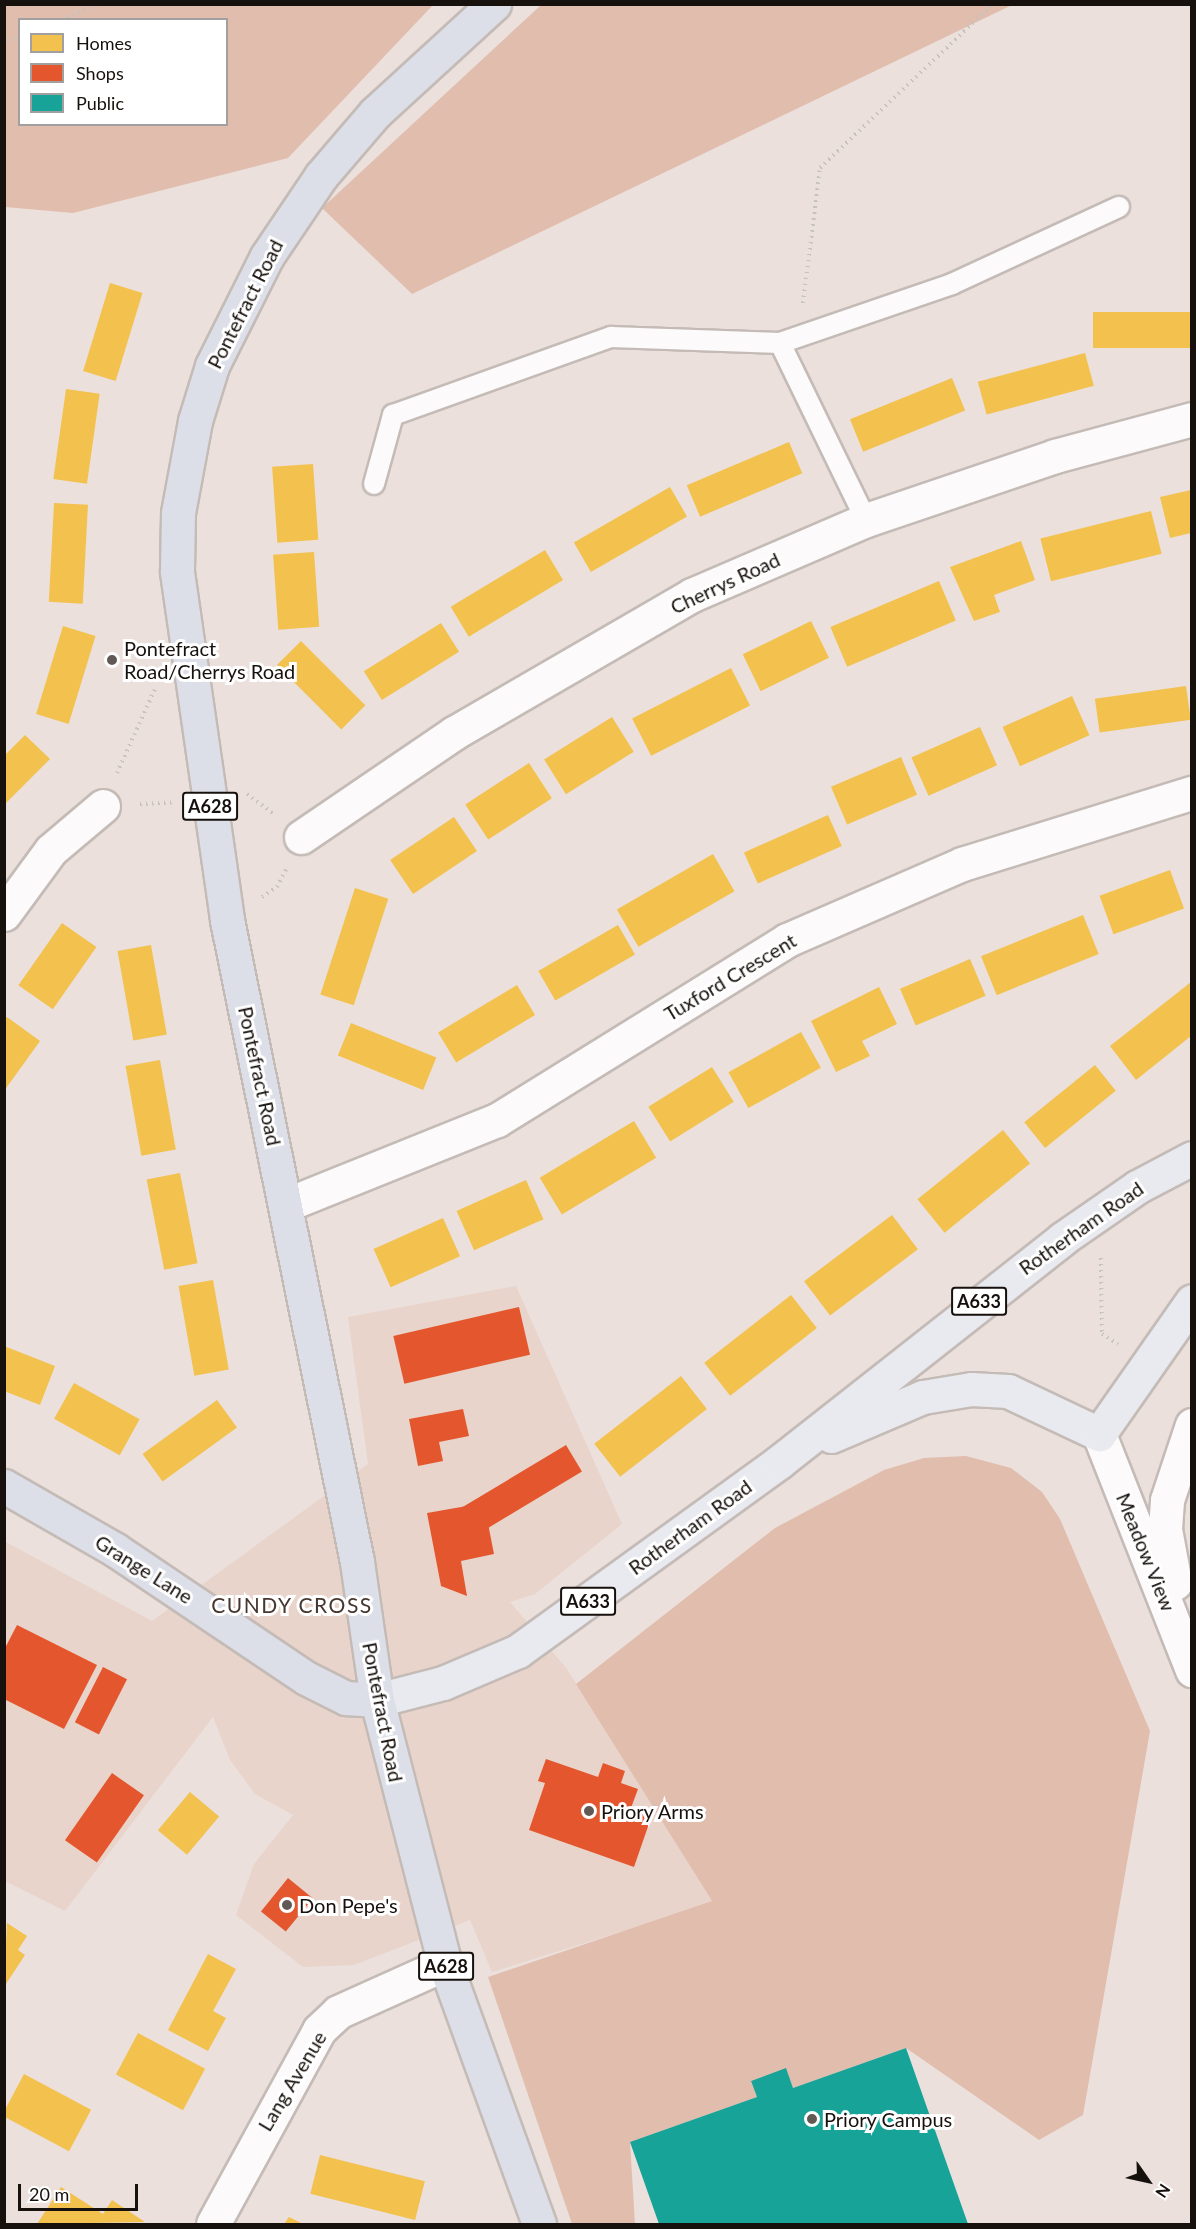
<!DOCTYPE html>
<html>
<head>
<meta charset="utf-8">
<style>
  body { margin:0 }
  #map { position:relative; width:1196px; height:2229px; overflow:hidden; background:#ebe0db; font-family:Lato,sans-serif }
  div>[style] { position:absolute }
  [style*='--x'] { left:calc(var(--x)*1px); top:calc(var(--y)*1px); width:calc(var(--w)*1px); rotate:calc(var(--a)*1deg) }
  .built>* { inset:0; background:#e8d4cb }
  .green>* { inset:0; background:#e1bdae }
  .homes>* { inset:0; background:#f2c14e; transform-origin:0 0 }
  .shops>* { inset:0; background:#e4572e; transform-origin:0 0 }
  .public>* { inset:0; background:#17a398 }
  .path>* { height:4px; margin-top:-2px; transform-origin:0; background:repeating-linear-gradient(90deg,#c5c2c0 0 1.5px,transparent 0 6px) }
  .roads { filter:drop-shadow(2px 0 #c4bbb7) drop-shadow(-2px 0 #c4bbb7) drop-shadow(0 2px #c4bbb7) drop-shadow(0 -2px #c4bbb7) }
  .lane>* { height:20px; margin:-10px; padding:0 10px; transform-origin:10px; border-radius:10px; background:#fcfafa }
  .street>* { height:33px; margin:-16.5px; padding:0 16.5px; transform-origin:16.5px; border-radius:16.5px; background:#fcfafa }
  .primary>* { height:33px; margin:-16.5px; padding:0 16.5px; transform-origin:16.5px; border-radius:16.5px; background:#e9eaef }
  .highway>* { height:33px; margin:-16.5px; padding:0 16.5px; transform-origin:16.5px; border-radius:16.5px; background:#dddfe8 }
  .dots>* { width:16px; height:16px; translate:-50% -50%; box-sizing:border-box; border:3px solid #fff; border-radius:50% }
  span { translate:-50% -50%; white-space:nowrap; text-align:center; line-height:1.15; -webkit-text-stroke:6px #fff; paint-order:stroke }
  .shield-label span { padding:2px 4px; background:#fff; border:2px solid; border-radius:4px; -webkit-text-stroke-width:0 }
  .shield-label { font-size:18px; color:#17110e; font-weight:700 }
  .street-label { font-size:20px; color:#17110e }
  .poi-label { font-size:20px; color:#17110e }
  .left { translate:0 -50%; text-align:left }
  .neighbourhood-label { font-size:21px; color:#45362f; letter-spacing:1.5px }
  .frame { position:absolute; inset:0; border:6px solid #17110e; pointer-events:none }
  .legend { position:absolute; left:18px; top:18px; width:210px; height:108px; box-sizing:border-box; background:#fff; border:2px solid #a2a09f; margin:0; padding:8px 10px; list-style:none; font-size:18px; color:#17110e }
  .legend li { display:flex; align-items:center; gap:12px; height:30px }
  .legend b { width:30px; border:2px solid #a2a09f }
  .north { position:absolute; left:1118px; top:2151px; width:60px; height:60px; -webkit-text-stroke:4px #fff; paint-order:stroke; rotate:124deg; font-size:16px; font-weight:700; line-height:24px; text-align:center; color:#17110e }
  .north::after { content:''; display:block; margin:auto; width:21px; height:27px; background:#17110e; clip-path:polygon(50% 0,100% 100%,50% 72%,0 100%) }
  .scale { position:absolute; left:18px; top:2184px; width:120px; height:27px; box-sizing:border-box; border:3px solid #17110e; border-top:0; padding-left:8px; font-size:18px; line-height:21px; white-space:nowrap; color:#17110e; -webkit-text-stroke:4px #fff; paint-order:stroke }
</style>
</head>
<body>
<div id="map">
  <div class="built">
    <div style="clip-path:polygon(516px 1286px,622px 1524px,535px 1594px,510px 1602px,567px 1669px,713px 1903px,492px 1972px,470px 1920px,354px 1965px,303px 1967px,236px 1915px,254px 1864px,293px 1815px,255px 1794px,230px 1760px,213px 1717px,65px 1911px,5px 1881px,4px 1541px,152px 1621px,368px 1464px,348px 1317px)"></div>
  </div>
  <div class="green">
    <div style="clip-path:polygon(evenodd,4px 5px,5px 4px,433px 5px,288px 158px,73px 213px,5px 207px,4px 5px,20px 20px,226px 20px,226px 124px,20px 124px,20px 20px)"></div>
    <div style="clip-path:polygon(541px 5px,541px 4px,1012px 5px,412px 294px,322px 208px)"></div>
    <div style="clip-path:polygon(966px 1456px,1011px 1468px,1042px 1492px,1060px 1519px,1150px 1731px,1083px 2115px,1039px 2140px,906px 2048px,793px 2088px,786px 2069px,751px 2081px,757px 2097px,630px 2142px,635px 2224px,572px 2224px,488px 1977px,712px 1901px,576px 1684px,775px 1528px,884px 1470px,924px 1458px)"></div>
  </div>
  <div class="homes">
    <div style="left:110px;top:283px;width:34px;height:92px;rotate:17deg"></div>
    <div style="left:1191px;top:312px;width:36px;height:98px;rotate:90deg"></div>
    <div style="left:1085px;top:353px;width:34px;height:111px;rotate:75deg"></div>
    <div style="left:952px;top:378px;width:35px;height:110px;rotate:68deg"></div>
    <div style="left:66px;top:389px;width:34px;height:91px;rotate:8deg"></div>
    <div style="left:789px;top:442px;width:34px;height:111px;rotate:67deg"></div>
    <div style="left:313px;top:464px;width:76px;height:41px;rotate:86deg"></div>
    <div style="left:670px;top:487px;width:34px;height:111px;rotate:60deg"></div>
    <div style="clip-path:polygon(1191px 490px,1191px 533px,1170px 538px,1160px 497px)"></div>
    <div style="left:54px;top:503px;width:34px;height:99px;rotate:3deg"></div>
    <div style="left:1151px;top:511px;width:44px;height:114px;rotate:76deg"></div>
    <div style="clip-path:polygon(1021px 541px,1035px 580px,994px 595px,1000px 612px,974px 621px,950px 567px)"></div>
    <div style="left:545px;top:550px;width:35px;height:110px;rotate:59deg"></div>
    <div style="left:314px;top:552px;width:75px;height:41px;rotate:86deg"></div>
    <div style="left:939px;top:581px;width:43px;height:118px;rotate:67deg"></div>
    <div style="left:811px;top:621px;width:41px;height:76px;rotate:64deg"></div>
    <div style="left:441px;top:623px;width:34px;height:91px;rotate:58deg"></div>
    <div style="left:63px;top:626px;width:34px;height:92px;rotate:17deg"></div>
    <div style="left:301px;top:641px;width:91px;height:34px;rotate:45deg"></div>
    <div style="left:731px;top:668px;width:42px;height:111px;rotate:63deg"></div>
    <div style="left:1186px;top:686px;width:34px;height:92px;rotate:82deg"></div>
    <div style="left:1072px;top:696px;width:43px;height:76px;rotate:66deg"></div>
    <div style="left:612px;top:717px;width:41px;height:80px;rotate:58deg"></div>
    <div style="left:980px;top:727px;width:42px;height:75px;rotate:66deg"></div>
    <div style="clip-path:polygon(25px 735px,50px 759px,4px 805px,4px 756px)"></div>
    <div style="left:901px;top:757px;width:41px;height:76px;rotate:67deg"></div>
    <div style="left:529px;top:763px;width:42px;height:76px;rotate:57deg"></div>
    <div style="left:828px;top:815px;width:34px;height:92px;rotate:66deg"></div>
    <div style="left:454px;top:817px;width:41px;height:77px;rotate:56deg"></div>
    <div style="left:713px;top:854px;width:43px;height:111px;rotate:60deg"></div>
    <div style="left:1170px;top:870px;width:41px;height:75px;rotate:70deg"></div>
    <div style="left:355px;top:888px;width:35px;height:112px;rotate:18deg"></div>
    <div style="left:1083px;top:915px;width:42px;height:110px;rotate:68deg"></div>
    <div style="left:62px;top:923px;width:42px;height:76px;rotate:35deg"></div>
    <div style="left:618px;top:925px;width:34px;height:92px;rotate:60deg"></div>
    <div style="left:151px;top:945px;width:91px;height:34px;rotate:80deg"></div>
    <div style="left:970px;top:959px;width:40px;height:76px;rotate:67deg"></div>
    <div style="clip-path:polygon(1191px 982px,1191px 1036px,1136px 1080px,1110px 1046px)"></div>
    <div style="left:517px;top:985px;width:35px;height:92px;rotate:59deg"></div>
    <div style="clip-path:polygon(879px 987px,897px 1024px,862px 1041px,870px 1056px,836px 1072px,811px 1021px)"></div>
    <div style="clip-path:polygon(7px 1017px,40px 1041px,4px 1091px,4px 1020px)"></div>
    <div style="left:351px;top:1023px;width:92px;height:35px;rotate:22deg"></div>
    <div style="left:801px;top:1032px;width:41px;height:83px;rotate:61deg"></div>
    <div style="left:160px;top:1060px;width:91px;height:35px;rotate:80deg"></div>
    <div style="left:1095px;top:1065px;width:33px;height:91px;rotate:51deg"></div>
    <div style="left:712px;top:1067px;width:41px;height:75px;rotate:58deg"></div>
    <div style="left:634px;top:1121px;width:43px;height:110px;rotate:59deg"></div>
    <div style="left:1003px;top:1130px;width:43px;height:110px;rotate:51deg"></div>
    <div style="left:180px;top:1173px;width:92px;height:34px;rotate:79deg"></div>
    <div style="left:526px;top:1180px;width:43px;height:76px;rotate:66deg"></div>
    <div style="left:892px;top:1215px;width:43px;height:110px;rotate:53deg"></div>
    <div style="left:443px;top:1218px;width:42px;height:76px;rotate:66deg"></div>
    <div style="left:213px;top:1280px;width:91px;height:35px;rotate:80deg"></div>
    <div style="left:791px;top:1295px;width:42px;height:110px;rotate:52deg"></div>
    <div style="clip-path:polygon(4px 1346px,55px 1366px,40px 1405px,4px 1391px)"></div>
    <div style="left:681px;top:1376px;width:42px;height:110px;rotate:52deg"></div>
    <div style="left:74px;top:1383px;width:75px;height:41px;rotate:29deg"></div>
    <div style="left:217px;top:1400px;width:34px;height:92px;rotate:54deg"></div>
    <div style="left:190px;top:1792px;width:38px;height:50px;rotate:40deg"></div>
    <div style="clip-path:polygon(7px 1923px,27px 1936px,18px 1950px,25px 1955px,4px 1987px)"></div>
    <div style="clip-path:polygon(208px 1954px,236px 1969px,213px 2011px,226px 2018px,208px 2051px,168px 2030px)"></div>
    <div style="left:138px;top:2033px;width:76px;height:47px;rotate:28deg"></div>
    <div style="left:24px;top:2074px;width:76px;height:47px;rotate:28deg"></div>
    <div style="left:320px;top:2155px;width:108px;height:40px;rotate:14deg"></div>
    <div style="clip-path:polygon(61px 2187px,103px 2214px,112px 2200px,145px 2222px,37px 2224px)"></div>
    <div style="clip-path:polygon(289px 2217px,303px 2224px,284px 2224px)"></div>
  </div>
  <div class="shops">
    <div style="left:519px;top:1307px;width:49px;height:129px;rotate:77deg"></div>
    <div style="clip-path:polygon(463px 1409px,469px 1436px,439px 1442px,443px 1461px,418px 1466px,409px 1419px)"></div>
    <div style="left:566px;top:1445px;width:31px;height:123px;rotate:59deg"></div>
    <div style="clip-path:polygon(484px 1503px,494px 1554px,461px 1561px,467px 1596px,441px 1586px,427px 1513px)"></div>
    <div style="clip-path:polygon(17px 1625px,97px 1665px,64px 1729px,4px 1699px,4px 1650px)"></div>
    <div style="left:103px;top:1667px;width:27px;height:62px;rotate:27deg"></div>
    <div style="clip-path:polygon(546px 1759px,598px 1777px,603px 1763px,625px 1771px,621px 1783px,638px 1789px,631px 1808px,652px 1815px,634px 1867px,529px 1830px,545px 1783px,538px 1781px)"></div>
    <div style="left:112px;top:1773px;width:39px;height:82px;rotate:35deg"></div>
    <div style="left:288px;top:1878px;width:32px;height:43px;rotate:39deg"></div>
  </div>
  <div class="public">
    <div style="clip-path:polygon(906px 2048px,968px 2224px,659px 2224px,630px 2142px,757px 2097px,751px 2081px,786px 2068px,793px 2088px)"></div>
  </div>
  <div class="path">
    <div style="--x:62;--y:20;--w:40;--a:-23.4"></div>
    <div style="--x:4;--y:43;--w:17;--a:-21"></div>
    <div style="--x:803;--y:303;--w:136;--a:-82.8"></div>
    <div style="--x:820;--y:168;--w:238;--a:-43.5"></div>
    <div style="--x:117;--y:773;--w:92;--a:-65.7"></div>
    <div style="--x:247;--y:794;--w:34;--a:37"></div>
    <div style="--x:140;--y:804;--w:34;--a:-3"></div>
    <div style="--x:262;--y:897;--w:18;--a:-34"></div>
    <div style="--x:277;--y:887;--w:20;--a:-63"></div>
    <div style="--x:1101;--y:1258;--w:76;--a:89.2"></div>
    <div style="--x:1102;--y:1334;--w:19;--a:32"></div>
  </div>
  <div class="roads">
    <div class="lane">
      <div style="--x:780;--y:343;--w:197;--a:64.1"></div>
      <div style="--x:374;--y:484;--w:72;--a:-74.6"></div>
      <div style="--x:393;--y:415;--w:232;--a:-19.7"></div>
      <div style="--x:611;--y:337;--w:169;--a:2"></div>
      <div style="--x:780;--y:343;--w:182;--a:-18.9"></div>
      <div style="--x:952;--y:284;--w:184;--a:-24.8"></div>
    </div>
    <div class="street">
      <div style="--x:301;--y:837;--w:185;--a:-34.2"></div>
      <div style="--x:454;--y:733;--w:275;--a:-30.1"></div>
      <div style="--x:692;--y:595;--w:189;--a:-23.3"></div>
      <div style="--x:866;--y:520;--w:200;--a:-18.7"></div>
      <div style="--x:1055;--y:456;--w:142;--a:-15.1"></div>
      <div style="--x:4;--y:914;--w:79;--a:-53.7"></div>
      <div style="--x:51;--y:850;--w:68;--a:-40.2"></div>
      <div style="--x:288;--y:1204;--w:225;--a:-21.9"></div>
      <div style="--x:497;--y:1120;--w:341;--a:-31.8"></div>
      <div style="--x:787;--y:940;--w:191;--a:-23.5"></div>
      <div style="--x:962;--y:864;--w:241;--a:-17.2"></div>
      <div style="--x:1099;--y:1434;--w:254;--a:68.5"></div>
      <div style="--x:1175;--y:1583;--w:55;--a:-100.5"></div>
      <div style="--x:1165;--y:1529;--w:29;--a:-86"></div>
      <div style="--x:1167;--y:1500;--w:79;--a:-71.6"></div>
      <div style="--x:213;--y:2224;--w:221;--a:-61.3"></div>
      <div style="--x:319;--y:2030;--w:26;--a:-43"></div>
      <div style="--x:338;--y:2012;--w:117;--a:-24.2"></div>
    </div>
    <div class="primary">
      <div style="--x:831;--y:1436;--w:100;--a:-23"></div>
      <div style="--x:923;--y:1397;--w:49;--a:-9.5"></div>
      <div style="--x:971;--y:1389;--w:37;--a:3"></div>
      <div style="--x:1008;--y:1391;--w:101;--a:25.3"></div>
      <div style="--x:1099;--y:1434;--w:162;--a:-55"></div>
      <div style="--x:377;--y:1700;--w:68;--a:-14.4"></div>
      <div style="--x:443;--y:1683;--w:82;--a:-23.1"></div>
      <div style="--x:518;--y:1651;--w:322;--a:-35.9"></div>
      <div style="--x:779;--y:1462;--w:360;--a:-38.2"></div>
      <div style="--x:1062;--y:1239;--w:91;--a:-34.7"></div>
      <div style="--x:1137;--y:1187;--w:62;--a:-27.8"></div>
    </div>
    <div class="highway">
      <div style="--x:494;--y:4;--w:161;--a:137.5"></div>
      <div style="--x:375;--y:113;--w:83;--a:130.6"></div>
      <div style="--x:321;--y:176;--w:97;--a:124"></div>
      <div style="--x:267;--y:256;--w:123;--a:116.6"></div>
      <div style="--x:212;--y:366;--w:58;--a:107.2"></div>
      <div style="--x:195;--y:421;--w:94;--a:100.5"></div>
      <div style="--x:178;--y:513;--w:59;--a:91"></div>
      <div style="--x:177;--y:572;--w:352;--a:81.8"></div>
      <div style="--x:227;--y:920;--w:655;--a:78.55"></div>
      <div style="--x:357;--y:1562;--w:139;--a:81.8"></div>
      <div style="--x:377;--y:1700;--w:273;--a:75.6"></div>
      <div style="--x:445;--y:1964;--w:276;--a:70.1"></div>
      <div style="--x:4;--y:1486;--w:127;--a:29.8"></div>
      <div style="--x:114;--y:1549;--w:231;--a:33.9"></div>
      <div style="--x:306;--y:1678;--w:45;--a:26.6"></div>
      <div style="--x:346;--y:1698;--w:31;--a:4"></div>
    </div>
  </div>
  <div class="dots">
    <div style="left:112px;top:660px;background:#615956"></div>
    <div style="left:589px;top:1811px;background:#615956"></div>
    <div style="left:287px;top:1905px;background:#615956"></div>
    <div style="left:812px;top:2119px;background:#615956"></div>
  </div>
  <div class="shield-label">
    <span style="left:210px;top:806px">A628</span>
    <span style="left:979px;top:1301px">A633</span>
    <span style="left:588px;top:1601px">A633</span>
    <span style="left:446px;top:1966px">A628</span>
  </div>
  <div class="street-label">
    <span style="left:245px;top:304px;rotate:-63deg">Pontefract Road</span>
    <span style="left:725px;top:583px;rotate:-25deg">Cherrys Road</span>
    <span style="left:730px;top:977px;rotate:-31deg">Tuxford Crescent</span>
    <span style="left:260px;top:1076px;rotate:78deg">Pontefract Road</span>
    <span style="left:1081px;top:1228px;rotate:-35deg">Rotherham Road</span>
    <span style="left:690px;top:1527px;rotate:-36deg">Rotherham Road</span>
    <span style="left:1146px;top:1552px;rotate:68deg">Meadow View</span>
    <span style="left:144px;top:1569px;rotate:32deg">Grange Lane</span>
    <span style="left:383px;top:1712px;rotate:79deg">Pontefract Road</span>
    <span style="left:292px;top:2081px;rotate:-59deg">Lang Avenue</span>
  </div>
  <div class="poi-label">
    <span class="left" style="left:124px;top:660px">Pontefract<br>Road/Cherrys Road</span>
    <span class="left" style="left:601px;top:1811px">Priory Arms</span>
    <span class="left" style="left:299px;top:1905px">Don Pepe's</span>
    <span class="left" style="left:824px;top:2119px">Priory Campus</span>
  </div>
  <div class="neighbourhood-label">
    <span style="left:292px;top:1605px">CUNDY CROSS</span>
  </div>
  <div class="frame"></div>
  <ul class="legend">
  <li><b style="height:16px;background:#f2c14e"></b>Homes</li>
  <li><b style="height:16px;background:#e4572e"></b>Shops</li>
  <li><b style="height:16px;background:#17a398"></b>Public</li>
  </ul>
  <div class="north">N</div>
  <div class="scale">20 m</div>
</div>
</body>
</html>
